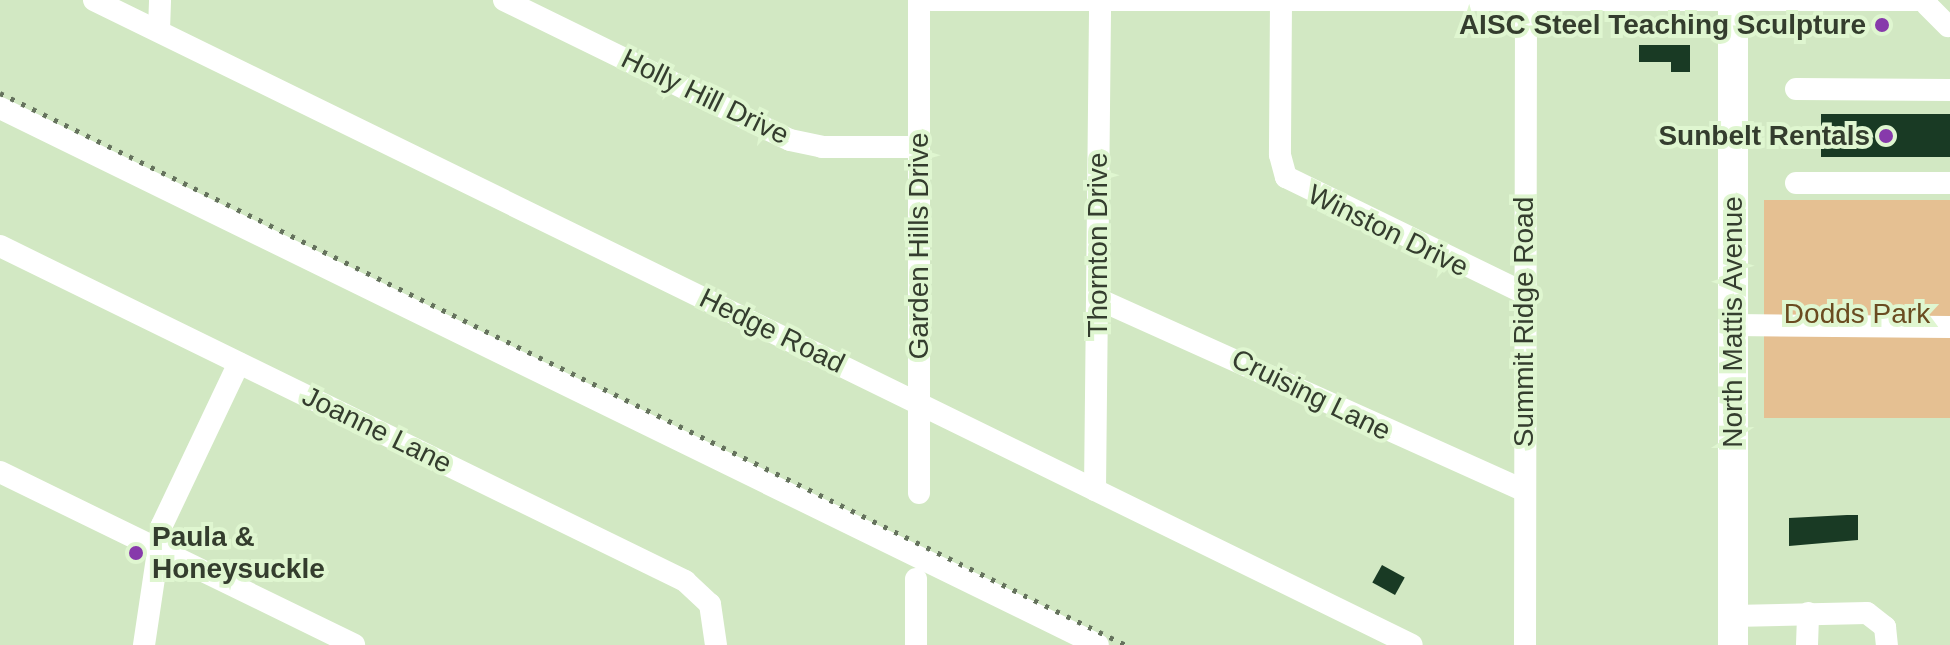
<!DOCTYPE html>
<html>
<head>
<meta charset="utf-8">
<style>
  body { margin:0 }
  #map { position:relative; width:1950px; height:645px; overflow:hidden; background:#d2e8c3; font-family:Helvetica,sans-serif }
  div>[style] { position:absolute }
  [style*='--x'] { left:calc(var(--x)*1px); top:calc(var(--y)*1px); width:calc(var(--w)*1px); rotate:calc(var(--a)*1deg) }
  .green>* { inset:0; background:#e5c092; transform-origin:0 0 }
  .building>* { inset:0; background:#193a24; transform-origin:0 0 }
  .minor>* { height:22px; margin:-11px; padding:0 11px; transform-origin:11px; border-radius:11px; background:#fff }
  .major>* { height:30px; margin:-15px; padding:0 15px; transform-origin:15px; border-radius:15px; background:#fff }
  .rail>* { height:5px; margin-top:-2.5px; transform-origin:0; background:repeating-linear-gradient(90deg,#65725d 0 4px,transparent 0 12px) }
  .dots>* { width:22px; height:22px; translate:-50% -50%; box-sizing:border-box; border:4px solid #dff6d0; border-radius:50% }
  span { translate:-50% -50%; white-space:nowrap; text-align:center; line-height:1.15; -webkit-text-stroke:8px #dff6d0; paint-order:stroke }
  .poi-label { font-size:28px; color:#343d2e; font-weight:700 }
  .right { translate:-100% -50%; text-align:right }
  .left { translate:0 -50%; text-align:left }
  .street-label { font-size:28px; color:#343d2e }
  .park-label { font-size:28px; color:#6a4b20 }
</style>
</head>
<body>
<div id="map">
  <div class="green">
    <div style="left:1764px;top:200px;width:186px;height:218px"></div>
  </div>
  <div class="building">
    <div style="clip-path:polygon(1639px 45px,1690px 45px,1690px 72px,1671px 72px,1671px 62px,1639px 62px)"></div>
    <div style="left:1821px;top:114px;width:129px;height:43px"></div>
    <div style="clip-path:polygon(1847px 515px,1858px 515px,1858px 540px,1789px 546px,1789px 518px)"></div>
    <div style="left:1382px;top:565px;width:26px;height:20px;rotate:29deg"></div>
  </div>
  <div class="minor">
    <div style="--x:94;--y:0;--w:1467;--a:26.08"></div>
    <div style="--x:504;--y:0;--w:318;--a:26.1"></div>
    <div style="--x:790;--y:140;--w:33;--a:12"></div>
    <div style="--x:822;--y:147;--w:96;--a:0"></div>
    <div style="--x:931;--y:0;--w:996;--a:0"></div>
    <div style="--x:1281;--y:1;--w:154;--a:90.4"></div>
    <div style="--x:1280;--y:155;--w:23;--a:75"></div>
    <div style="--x:1286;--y:177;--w:265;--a:26"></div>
    <div style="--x:1927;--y:5;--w:30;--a:45"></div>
    <div style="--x:159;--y:30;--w:30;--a:-88"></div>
    <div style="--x:1796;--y:89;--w:154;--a:0.4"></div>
    <div style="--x:0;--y:108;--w:1222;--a:26.06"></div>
    <div style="--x:1796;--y:183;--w:154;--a:0"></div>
    <div style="--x:0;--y:246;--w:763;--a:26.06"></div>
    <div style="--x:685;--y:581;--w:34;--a:43"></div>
    <div style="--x:710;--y:604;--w:41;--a:81.7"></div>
    <div style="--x:1098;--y:299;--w:468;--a:24.2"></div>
    <div style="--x:1733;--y:325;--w:217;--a:0.5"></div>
    <div style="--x:0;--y:472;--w:394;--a:26"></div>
    <div style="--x:1095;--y:490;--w:489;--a:-89.4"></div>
    <div style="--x:919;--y:493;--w:493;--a:-90"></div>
    <div style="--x:1733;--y:616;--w:134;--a:-1.3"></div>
    <div style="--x:1867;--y:613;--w:23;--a:38"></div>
    <div style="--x:1885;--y:627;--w:18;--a:84"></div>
    <div style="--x:144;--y:645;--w:121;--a:-81.5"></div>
    <div style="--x:162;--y:525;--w:179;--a:-64.6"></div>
    <div style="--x:916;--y:645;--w:66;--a:-90"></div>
    <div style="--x:1525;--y:645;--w:645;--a:-89.91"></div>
    <div style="--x:1807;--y:645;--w:32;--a:-88"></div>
  </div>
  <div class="major">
    <div style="--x:1733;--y:0;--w:645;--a:90"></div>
  </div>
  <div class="rail">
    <div style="--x:0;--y:93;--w:1254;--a:26.12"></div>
  </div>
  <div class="dots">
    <div style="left:1882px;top:25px;background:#873aab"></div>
    <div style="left:1886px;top:136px;background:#873aab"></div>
    <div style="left:136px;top:553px;background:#873aab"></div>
  </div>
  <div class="poi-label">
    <span class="right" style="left:1866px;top:25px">AISC Steel Teaching Sculpture</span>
    <span class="right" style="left:1870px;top:136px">Sunbelt Rentals</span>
    <span class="left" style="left:152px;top:553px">Paula &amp;<br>Honeysuckle</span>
  </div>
  <div class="street-label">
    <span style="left:705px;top:97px;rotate:26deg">Holly Hill Drive</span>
    <span style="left:1388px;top:231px;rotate:26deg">Winston Drive</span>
    <span style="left:1098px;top:245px;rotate:-90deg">Thornton Drive</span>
    <span style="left:919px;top:246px;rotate:-90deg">Garden Hills Drive</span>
    <span style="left:1524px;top:322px;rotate:-90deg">Summit Ridge Road</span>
    <span style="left:1733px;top:322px;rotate:-90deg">North Mattis Avenue</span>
    <span style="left:772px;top:331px;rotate:26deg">Hedge Road</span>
    <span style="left:1311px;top:395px;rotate:26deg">Cruising Lane</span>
    <span style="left:377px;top:430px;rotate:26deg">Joanne Lane</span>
  </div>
  <div class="park-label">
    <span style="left:1857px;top:314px">Dodds Park</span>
  </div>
</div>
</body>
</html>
